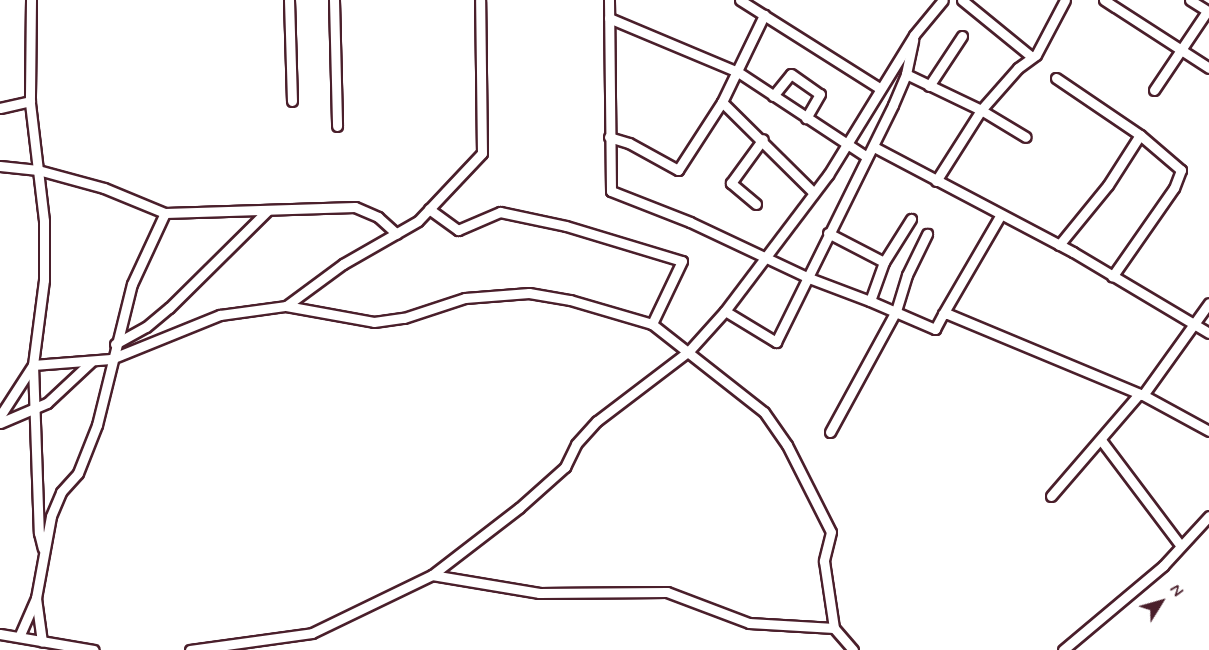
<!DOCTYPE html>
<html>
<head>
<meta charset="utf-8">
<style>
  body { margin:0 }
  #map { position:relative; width:1209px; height:650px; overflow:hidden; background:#fff; font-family:Mynerve,sans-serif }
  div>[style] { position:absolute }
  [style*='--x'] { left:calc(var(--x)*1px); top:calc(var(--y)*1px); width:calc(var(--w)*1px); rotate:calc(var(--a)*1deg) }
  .roads { filter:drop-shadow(2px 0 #4a1f2b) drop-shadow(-2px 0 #4a1f2b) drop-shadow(0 2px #4a1f2b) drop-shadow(0 -2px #4a1f2b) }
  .minor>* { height:9px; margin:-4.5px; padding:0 4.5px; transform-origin:4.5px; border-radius:4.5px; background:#fff }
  span { translate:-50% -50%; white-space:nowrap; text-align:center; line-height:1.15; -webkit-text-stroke:6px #fff; paint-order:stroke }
  .north { position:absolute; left:1131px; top:572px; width:60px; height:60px; -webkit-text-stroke:4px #fff; paint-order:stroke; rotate:53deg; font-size:16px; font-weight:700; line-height:24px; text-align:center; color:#4a1f2b }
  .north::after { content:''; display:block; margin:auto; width:21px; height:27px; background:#4a1f2b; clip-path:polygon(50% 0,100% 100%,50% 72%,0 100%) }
</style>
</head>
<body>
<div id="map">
  <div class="roads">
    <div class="minor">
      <div style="--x:31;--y:0;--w:103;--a:90.6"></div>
      <div style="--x:30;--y:103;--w:119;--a:83.2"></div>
      <div style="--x:44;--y:221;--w:59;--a:90"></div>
      <div style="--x:44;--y:280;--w:86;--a:97.4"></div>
      <div style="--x:33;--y:365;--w:168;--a:88"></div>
      <div style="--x:39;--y:533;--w:16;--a:76"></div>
      <div style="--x:289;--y:0;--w:101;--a:88.3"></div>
      <div style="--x:334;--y:0;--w:126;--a:88.6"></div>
      <div style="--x:609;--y:0;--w:191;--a:89.4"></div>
      <div style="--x:611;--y:191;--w:85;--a:21.4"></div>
      <div style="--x:690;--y:222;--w:132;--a:25.2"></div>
      <div style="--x:809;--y:278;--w:65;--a:20.7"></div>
      <div style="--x:740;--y:0;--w:165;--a:32.3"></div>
      <div style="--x:962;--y:0;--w:90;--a:39.2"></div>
      <div style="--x:1104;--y:0;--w:125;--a:32.9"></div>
      <div style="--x:1190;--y:0;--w:22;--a:32"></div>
      <div style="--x:609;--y:18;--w:140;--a:22.7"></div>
      <div style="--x:738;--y:72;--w:154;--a:33.4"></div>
      <div style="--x:906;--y:74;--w:83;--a:25.6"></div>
      <div style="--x:981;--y:110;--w:56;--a:-48.6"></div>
      <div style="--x:1018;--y:68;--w:22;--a:-36"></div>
      <div style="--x:1036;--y:55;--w:62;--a:-62.2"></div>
      <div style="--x:1056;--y:78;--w:102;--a:34.2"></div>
      <div style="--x:1140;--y:135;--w:54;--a:40.5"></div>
      <div style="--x:1181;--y:170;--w:19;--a:111"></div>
      <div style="--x:1174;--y:188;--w:108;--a:124.9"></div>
      <div style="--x:929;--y:86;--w:60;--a:-56.6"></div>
      <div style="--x:1154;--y:90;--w:95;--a:-56.1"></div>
      <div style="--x:773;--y:96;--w:28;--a:-51"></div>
      <div style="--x:791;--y:74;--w:35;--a:35"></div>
      <div style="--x:820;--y:94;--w:28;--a:120"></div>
      <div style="--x:722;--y:102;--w:129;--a:44.7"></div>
      <div style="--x:0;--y:108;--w:31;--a:-13"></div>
      <div style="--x:609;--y:137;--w:21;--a:17"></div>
      <div style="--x:629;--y:143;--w:56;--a:28.9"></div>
      <div style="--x:678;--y:170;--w:81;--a:-57.1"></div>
      <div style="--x:722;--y:102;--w:97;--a:-64.2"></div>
      <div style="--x:874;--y:147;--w:225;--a:27.8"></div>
      <div style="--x:1073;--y:252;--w:158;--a:30.8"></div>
      <div style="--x:0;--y:166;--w:38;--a:6"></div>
      <div style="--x:38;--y:170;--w:68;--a:15.3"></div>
      <div style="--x:104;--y:188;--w:66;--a:22.3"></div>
      <div style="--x:165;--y:213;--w:190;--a:-1.8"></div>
      <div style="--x:355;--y:207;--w:25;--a:23"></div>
      <div style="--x:378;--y:217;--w:25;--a:42"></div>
      <div style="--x:936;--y:181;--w:84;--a:-57.6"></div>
      <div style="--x:981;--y:110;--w:52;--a:31"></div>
      <div style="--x:756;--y:204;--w:33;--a:-140"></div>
      <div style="--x:731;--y:183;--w:54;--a:-54"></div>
      <div style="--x:429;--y:209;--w:36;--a:36"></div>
      <div style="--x:458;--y:230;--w:46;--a:-23.2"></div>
      <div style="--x:500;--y:212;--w:67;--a:12"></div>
      <div style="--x:566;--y:226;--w:121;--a:16.8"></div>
      <div style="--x:682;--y:261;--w:70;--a:115.5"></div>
      <div style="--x:828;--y:233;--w:63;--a:27.4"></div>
      <div style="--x:884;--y:262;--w:41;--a:109.7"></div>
      <div style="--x:870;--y:301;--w:71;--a:23.3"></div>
      <div style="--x:935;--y:329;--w:17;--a:-62"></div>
      <div style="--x:943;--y:314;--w:5;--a:0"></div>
      <div style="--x:948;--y:314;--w:211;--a:22.6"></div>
      <div style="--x:1143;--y:395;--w:75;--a:28.6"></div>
      <div style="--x:1059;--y:245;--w:77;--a:-50.8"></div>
      <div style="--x:1108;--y:185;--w:59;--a:-57.4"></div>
      <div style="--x:884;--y:262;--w:51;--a:-57.9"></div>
      <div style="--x:286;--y:306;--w:89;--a:10.3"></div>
      <div style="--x:374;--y:322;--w:30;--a:-8"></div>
      <div style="--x:404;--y:318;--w:64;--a:-18.2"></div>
      <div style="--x:465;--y:298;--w:64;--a:-4.5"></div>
      <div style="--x:529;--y:293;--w:42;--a:9.7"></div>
      <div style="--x:570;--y:300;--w:85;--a:16.3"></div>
      <div style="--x:652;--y:324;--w:142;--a:38.2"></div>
      <div style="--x:764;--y:412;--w:40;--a:55.1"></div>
      <div style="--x:787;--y:445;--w:97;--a:63.2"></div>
      <div style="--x:831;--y:532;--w:30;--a:104"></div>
      <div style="--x:824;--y:561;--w:68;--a:81.5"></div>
      <div style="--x:834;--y:628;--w:29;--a:49"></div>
      <div style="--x:725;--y:311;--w:60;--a:31.3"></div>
      <div style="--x:776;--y:342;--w:264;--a:-63.7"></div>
      <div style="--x:893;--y:105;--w:34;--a:-67"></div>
      <div style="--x:906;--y:74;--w:35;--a:-78"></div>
      <div style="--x:943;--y:314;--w:113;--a:-59.8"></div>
      <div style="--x:115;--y:344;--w:35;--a:-29"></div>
      <div style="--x:146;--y:327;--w:30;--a:-40"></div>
      <div style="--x:169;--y:308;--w:139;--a:-44.7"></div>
      <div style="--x:33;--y:365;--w:78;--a:-4.4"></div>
      <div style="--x:111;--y:359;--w:118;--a:-22"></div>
      <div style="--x:220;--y:315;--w:67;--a:-7.8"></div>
      <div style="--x:286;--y:306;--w:71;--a:-36.4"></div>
      <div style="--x:343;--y:264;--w:86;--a:-29.8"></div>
      <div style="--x:418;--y:221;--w:93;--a:-46.7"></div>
      <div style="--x:482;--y:153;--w:153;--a:-90.7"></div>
      <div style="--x:1143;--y:395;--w:113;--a:-54.3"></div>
      <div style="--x:0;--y:416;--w:61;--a:-57.1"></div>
      <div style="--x:0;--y:423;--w:51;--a:-23.1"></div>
      <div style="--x:47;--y:403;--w:60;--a:-43"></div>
      <div style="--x:830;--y:432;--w:138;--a:-61.4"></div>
      <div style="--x:896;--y:311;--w:38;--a:-73"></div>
      <div style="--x:907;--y:275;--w:46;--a:-64"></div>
      <div style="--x:1101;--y:440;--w:131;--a:53"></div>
      <div style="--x:1051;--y:496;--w:135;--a:-49.2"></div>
      <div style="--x:432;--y:575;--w:109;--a:9.5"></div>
      <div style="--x:539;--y:593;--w:128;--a:-0.4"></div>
      <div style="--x:667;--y:592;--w:88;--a:20.7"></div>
      <div style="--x:749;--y:623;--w:85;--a:3.4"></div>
      <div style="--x:36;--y:598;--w:44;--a:82.2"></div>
      <div style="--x:0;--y:634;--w:95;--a:9.7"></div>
      <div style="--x:19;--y:637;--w:43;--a:-66.4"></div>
      <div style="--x:36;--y:598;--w:83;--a:-79.6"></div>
      <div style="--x:51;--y:516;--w:26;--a:-67"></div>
      <div style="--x:61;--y:492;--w:25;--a:-48"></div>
      <div style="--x:78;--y:473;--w:52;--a:-68.4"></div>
      <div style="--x:97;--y:425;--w:145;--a:-76.1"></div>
      <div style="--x:132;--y:284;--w:78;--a:-65.1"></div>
      <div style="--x:190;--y:650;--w:123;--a:-7.9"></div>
      <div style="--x:312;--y:633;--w:133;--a:-25.8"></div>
      <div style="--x:432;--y:575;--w:110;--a:-37.6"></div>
      <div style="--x:519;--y:508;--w:62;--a:-41.7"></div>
      <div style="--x:565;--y:467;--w:25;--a:-64"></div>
      <div style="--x:576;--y:444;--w:31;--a:-48"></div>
      <div style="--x:597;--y:421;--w:116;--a:-37.3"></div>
      <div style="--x:689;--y:351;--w:54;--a:-48"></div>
      <div style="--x:725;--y:311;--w:171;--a:-52.9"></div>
      <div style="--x:828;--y:175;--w:164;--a:-58.4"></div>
      <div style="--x:914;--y:35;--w:45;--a:-50.4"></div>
      <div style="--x:1063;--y:650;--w:131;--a:-40"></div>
      <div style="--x:1163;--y:566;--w:68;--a:-47.4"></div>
    </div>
  </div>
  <div class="north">N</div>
</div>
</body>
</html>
